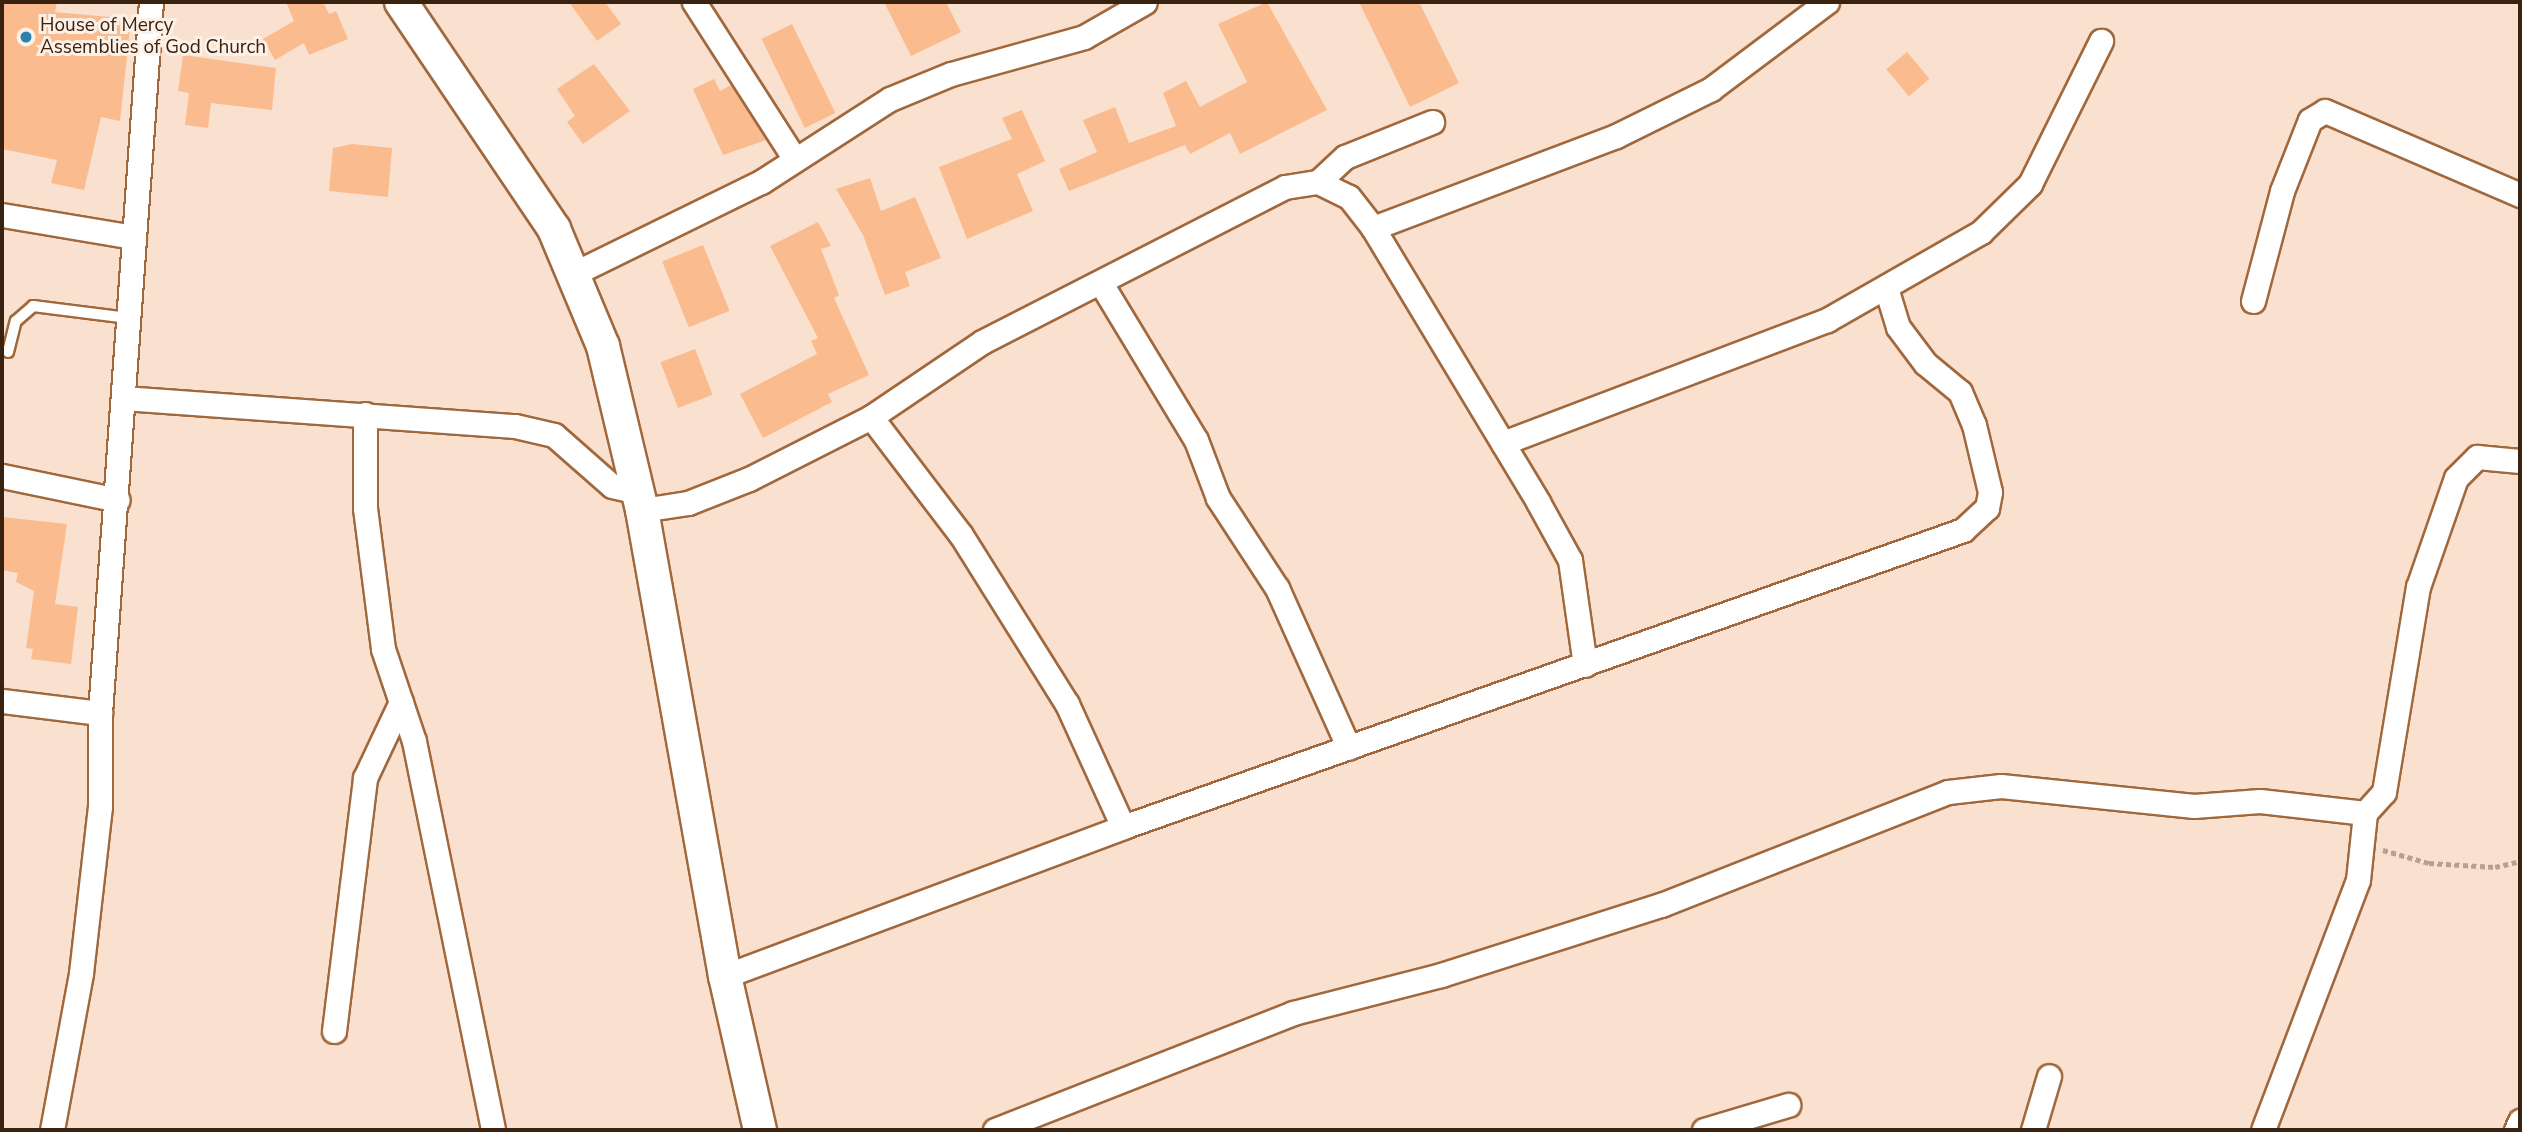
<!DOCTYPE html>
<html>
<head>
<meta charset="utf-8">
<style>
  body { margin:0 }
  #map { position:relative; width:2522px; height:1132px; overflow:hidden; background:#fae0ce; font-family:"Nunito Sans",sans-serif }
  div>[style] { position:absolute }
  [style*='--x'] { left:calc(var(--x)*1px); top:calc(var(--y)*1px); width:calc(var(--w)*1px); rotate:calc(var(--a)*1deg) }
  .building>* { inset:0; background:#fabc8e; transform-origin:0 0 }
  .path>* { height:4.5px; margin-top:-2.25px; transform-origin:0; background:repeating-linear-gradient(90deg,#b99f8d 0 5px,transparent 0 8.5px) }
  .roads { filter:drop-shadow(2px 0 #a0683c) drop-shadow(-2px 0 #a0683c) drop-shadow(0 2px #a0683c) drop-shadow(0 -2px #a0683c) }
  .lane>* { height:10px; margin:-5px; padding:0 5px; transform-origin:5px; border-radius:5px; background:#fff }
  .street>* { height:23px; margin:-11.5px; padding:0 11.5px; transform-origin:11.5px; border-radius:11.5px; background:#fff }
  .secondary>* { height:32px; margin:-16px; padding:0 16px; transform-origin:16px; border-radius:16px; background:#fff }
  .dots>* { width:19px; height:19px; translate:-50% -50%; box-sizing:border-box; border:4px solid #fdf0e7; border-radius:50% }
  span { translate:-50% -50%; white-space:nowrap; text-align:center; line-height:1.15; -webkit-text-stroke:6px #fdf0e7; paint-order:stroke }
  .poi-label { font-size:19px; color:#3a2210 }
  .left { translate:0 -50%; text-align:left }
  .frame { position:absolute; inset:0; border:4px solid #3a2210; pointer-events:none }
</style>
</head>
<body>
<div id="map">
  <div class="building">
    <div style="clip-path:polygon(2px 2px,57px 2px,55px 12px,131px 19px,120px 121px,101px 117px,84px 190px,51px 183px,57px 160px,2px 149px)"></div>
    <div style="clip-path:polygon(286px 2px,323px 2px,329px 14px,336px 11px,348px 39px,309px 55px,304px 43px,275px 60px,263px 39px,294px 21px)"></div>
    <div style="clip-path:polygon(569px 2px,605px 2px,621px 24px,597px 41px)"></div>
    <div style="clip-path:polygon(884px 2px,946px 2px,961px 32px,911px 56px)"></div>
    <div style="clip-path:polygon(1267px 2px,1327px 110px,1240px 154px,1230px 133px,1190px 154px,1185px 145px,1069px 191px,1059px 169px,1097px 152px,1083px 120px,1115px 107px,1129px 143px,1176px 126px,1163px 93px,1186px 81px,1200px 107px,1247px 82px,1218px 24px)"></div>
    <div style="clip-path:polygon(1359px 2px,1419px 2px,1459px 83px,1410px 107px)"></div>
    <div style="left:792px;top:24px;width:99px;height:34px;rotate:64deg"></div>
    <div style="left:1907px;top:52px;width:35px;height:27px;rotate:50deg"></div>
    <div style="clip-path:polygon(183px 55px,276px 68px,272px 110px,211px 103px,208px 128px,185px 125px,189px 93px,178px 91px)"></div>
    <div style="clip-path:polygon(594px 64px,630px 111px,583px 144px,567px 122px,575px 116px,557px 89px)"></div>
    <div style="clip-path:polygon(714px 79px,720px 91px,731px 85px,766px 140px,723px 155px,693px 89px)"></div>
    <div style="clip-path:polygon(1022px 110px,1045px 161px,1017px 174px,1033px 211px,967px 239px,939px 167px,1012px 139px,1002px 118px)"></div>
    <div style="clip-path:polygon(352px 144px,392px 148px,388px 197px,329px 191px,333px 148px)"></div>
    <div style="clip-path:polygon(870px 178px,881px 211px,915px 197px,941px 258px,905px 272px,910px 286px,885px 295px,863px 235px,836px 189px)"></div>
    <div style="clip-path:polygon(818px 222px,831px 246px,821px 249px,839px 295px,834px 298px,869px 375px,828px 394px,832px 402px,763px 438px,740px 394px,817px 354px,811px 341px,818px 338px,770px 246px)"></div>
    <div style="left:703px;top:245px;width:71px;height:44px;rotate:68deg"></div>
    <div style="left:695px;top:349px;width:49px;height:37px;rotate:69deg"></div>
    <div style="clip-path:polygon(2px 517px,67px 524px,55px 604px,78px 607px,71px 664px,31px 659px,33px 649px,26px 648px,34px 591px,16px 582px,18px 573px,2px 570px)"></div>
  </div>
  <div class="path">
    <div style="--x:2383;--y:850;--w:48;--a:15.8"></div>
    <div style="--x:2429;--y:863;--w:66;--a:3.5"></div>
    <div style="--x:2495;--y:867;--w:26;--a:-13"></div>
  </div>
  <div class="roads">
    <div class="lane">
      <div style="--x:8;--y:352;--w:32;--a:-76"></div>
      <div style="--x:16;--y:321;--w:23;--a:-41"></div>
      <div style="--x:33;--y:306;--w:96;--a:7.2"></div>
    </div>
    <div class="street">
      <div style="--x:694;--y:2;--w:185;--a:57.3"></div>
      <div style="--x:1318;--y:182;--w:37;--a:-43"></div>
      <div style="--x:1345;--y:157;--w:94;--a:-21.9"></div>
      <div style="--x:2;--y:215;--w:134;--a:9.5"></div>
      <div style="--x:1373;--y:228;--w:260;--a:-20.7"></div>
      <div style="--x:1616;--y:136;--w:106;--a:-26.3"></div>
      <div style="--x:1711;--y:89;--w:145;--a:-36.9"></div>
      <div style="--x:577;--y:272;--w:205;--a:-26.1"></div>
      <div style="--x:761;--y:182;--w:153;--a:-32.8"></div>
      <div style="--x:890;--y:99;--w:66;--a:-22.3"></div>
      <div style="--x:951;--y:74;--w:138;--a:-15.5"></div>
      <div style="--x:1084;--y:37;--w:70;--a:-29.8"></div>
      <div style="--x:1102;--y:285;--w:181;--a:58.8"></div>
      <div style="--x:1196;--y:440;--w:62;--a:69.2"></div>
      <div style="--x:1218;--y:498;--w:108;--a:56.8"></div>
      <div style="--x:1277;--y:588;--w:175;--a:65.8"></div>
      <div style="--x:2253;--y:301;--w:114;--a:-75.2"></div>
      <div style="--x:2282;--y:191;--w:76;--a:-68.5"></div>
      <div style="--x:2310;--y:120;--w:17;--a:-31"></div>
      <div style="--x:2325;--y:111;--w:212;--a:23.3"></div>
      <div style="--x:123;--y:398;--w:393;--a:4.1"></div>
      <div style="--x:515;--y:426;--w:40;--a:13"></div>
      <div style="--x:554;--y:435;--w:77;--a:41.3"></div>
      <div style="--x:612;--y:486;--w:27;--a:13"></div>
      <div style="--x:365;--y:414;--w:94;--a:90"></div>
      <div style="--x:365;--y:508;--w:142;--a:82.7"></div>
      <div style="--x:383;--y:649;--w:97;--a:71.4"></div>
      <div style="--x:414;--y:741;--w:397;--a:78.5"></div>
      <div style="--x:871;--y:417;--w:148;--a:52.7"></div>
      <div style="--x:961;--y:535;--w:199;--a:57.9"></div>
      <div style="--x:1067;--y:704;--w:135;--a:65.5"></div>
      <div style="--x:1503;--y:443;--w:347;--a:-20.8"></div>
      <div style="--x:1827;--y:320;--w:177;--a:-29.7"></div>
      <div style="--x:1981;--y:232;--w:69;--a:-44.4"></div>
      <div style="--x:2030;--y:184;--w:160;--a:-63.6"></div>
      <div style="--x:2;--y:476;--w:118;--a:11.7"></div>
      <div style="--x:642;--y:510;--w:47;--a:-8.7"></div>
      <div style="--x:688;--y:503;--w:66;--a:-21.5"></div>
      <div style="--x:749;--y:479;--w:137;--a:-26.9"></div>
      <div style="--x:871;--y:417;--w:134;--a:-34"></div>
      <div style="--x:982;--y:342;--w:340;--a:-27.1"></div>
      <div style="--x:1285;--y:187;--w:33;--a:-9"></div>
      <div style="--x:1318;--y:182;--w:34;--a:26"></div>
      <div style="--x:1349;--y:197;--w:39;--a:52"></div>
      <div style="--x:1373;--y:228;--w:320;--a:58.9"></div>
      <div style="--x:1538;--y:502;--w:66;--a:61.1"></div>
      <div style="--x:1570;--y:560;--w:106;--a:81.9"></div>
      <div style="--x:2;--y:701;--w:99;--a:7"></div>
      <div style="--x:725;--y:976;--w:425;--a:-20.5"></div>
      <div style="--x:1123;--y:827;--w:891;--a:-19.47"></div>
      <div style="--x:1963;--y:530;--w:33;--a:-43"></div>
      <div style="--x:1987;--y:508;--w:16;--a:-79"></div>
      <div style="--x:1990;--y:492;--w:69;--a:-103.4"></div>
      <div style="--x:1974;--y:425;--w:36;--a:-113"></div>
      <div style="--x:1960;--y:392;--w:45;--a:-140.4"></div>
      <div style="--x:1925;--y:363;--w:45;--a:-126.9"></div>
      <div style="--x:1898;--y:327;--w:38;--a:-107"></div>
      <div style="--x:334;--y:1031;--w:255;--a:-83"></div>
      <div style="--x:365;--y:778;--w:84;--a:-64.7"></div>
      <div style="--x:52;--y:1130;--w:160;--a:-79.5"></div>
      <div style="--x:81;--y:973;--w:167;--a:-83.5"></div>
      <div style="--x:100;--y:807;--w:94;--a:-90"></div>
      <div style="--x:100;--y:713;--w:713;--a:-85.9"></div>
      <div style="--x:995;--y:1130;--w:320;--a:-21.4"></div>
      <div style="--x:1293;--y:1013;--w:153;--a:-14.4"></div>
      <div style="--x:1441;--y:975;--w:231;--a:-17.7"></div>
      <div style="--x:1661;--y:905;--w:308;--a:-21.5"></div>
      <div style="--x:1948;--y:792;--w:53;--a:-6.5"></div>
      <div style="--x:2001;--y:786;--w:194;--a:5.9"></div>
      <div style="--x:2194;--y:806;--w:66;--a:-4.3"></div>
      <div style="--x:2260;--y:801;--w:106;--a:6.5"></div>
      <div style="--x:2365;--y:813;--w:28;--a:-48"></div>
      <div style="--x:2384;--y:792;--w:208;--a:-80.6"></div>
      <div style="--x:2418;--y:587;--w:115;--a:-70.8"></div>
      <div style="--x:2456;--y:478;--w:30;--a:-45"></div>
      <div style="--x:2477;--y:457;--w:43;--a:5.3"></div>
      <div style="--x:1704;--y:1130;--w:88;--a:-16.6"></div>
      <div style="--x:2033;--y:1130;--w:56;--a:-73.5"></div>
      <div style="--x:2263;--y:1130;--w:267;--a:-69.2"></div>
      <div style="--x:2358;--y:880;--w:67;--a:-84"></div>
      <div style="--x:2516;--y:1130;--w:10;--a:-66"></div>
    </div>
    <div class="secondary">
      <div style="--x:401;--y:2;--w:274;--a:56"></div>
      <div style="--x:554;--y:229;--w:127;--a:67.3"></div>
      <div style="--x:603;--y:346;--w:169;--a:76.6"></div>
      <div style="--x:642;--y:510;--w:473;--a:79.9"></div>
      <div style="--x:725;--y:976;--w:158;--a:77.2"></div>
    </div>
  </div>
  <div class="dots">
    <div style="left:26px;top:37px;background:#2a81b0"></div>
  </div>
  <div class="poi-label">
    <span class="left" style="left:40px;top:37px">House of Mercy<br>Assemblies of God Church</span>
  </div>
  <div class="frame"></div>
</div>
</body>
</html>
